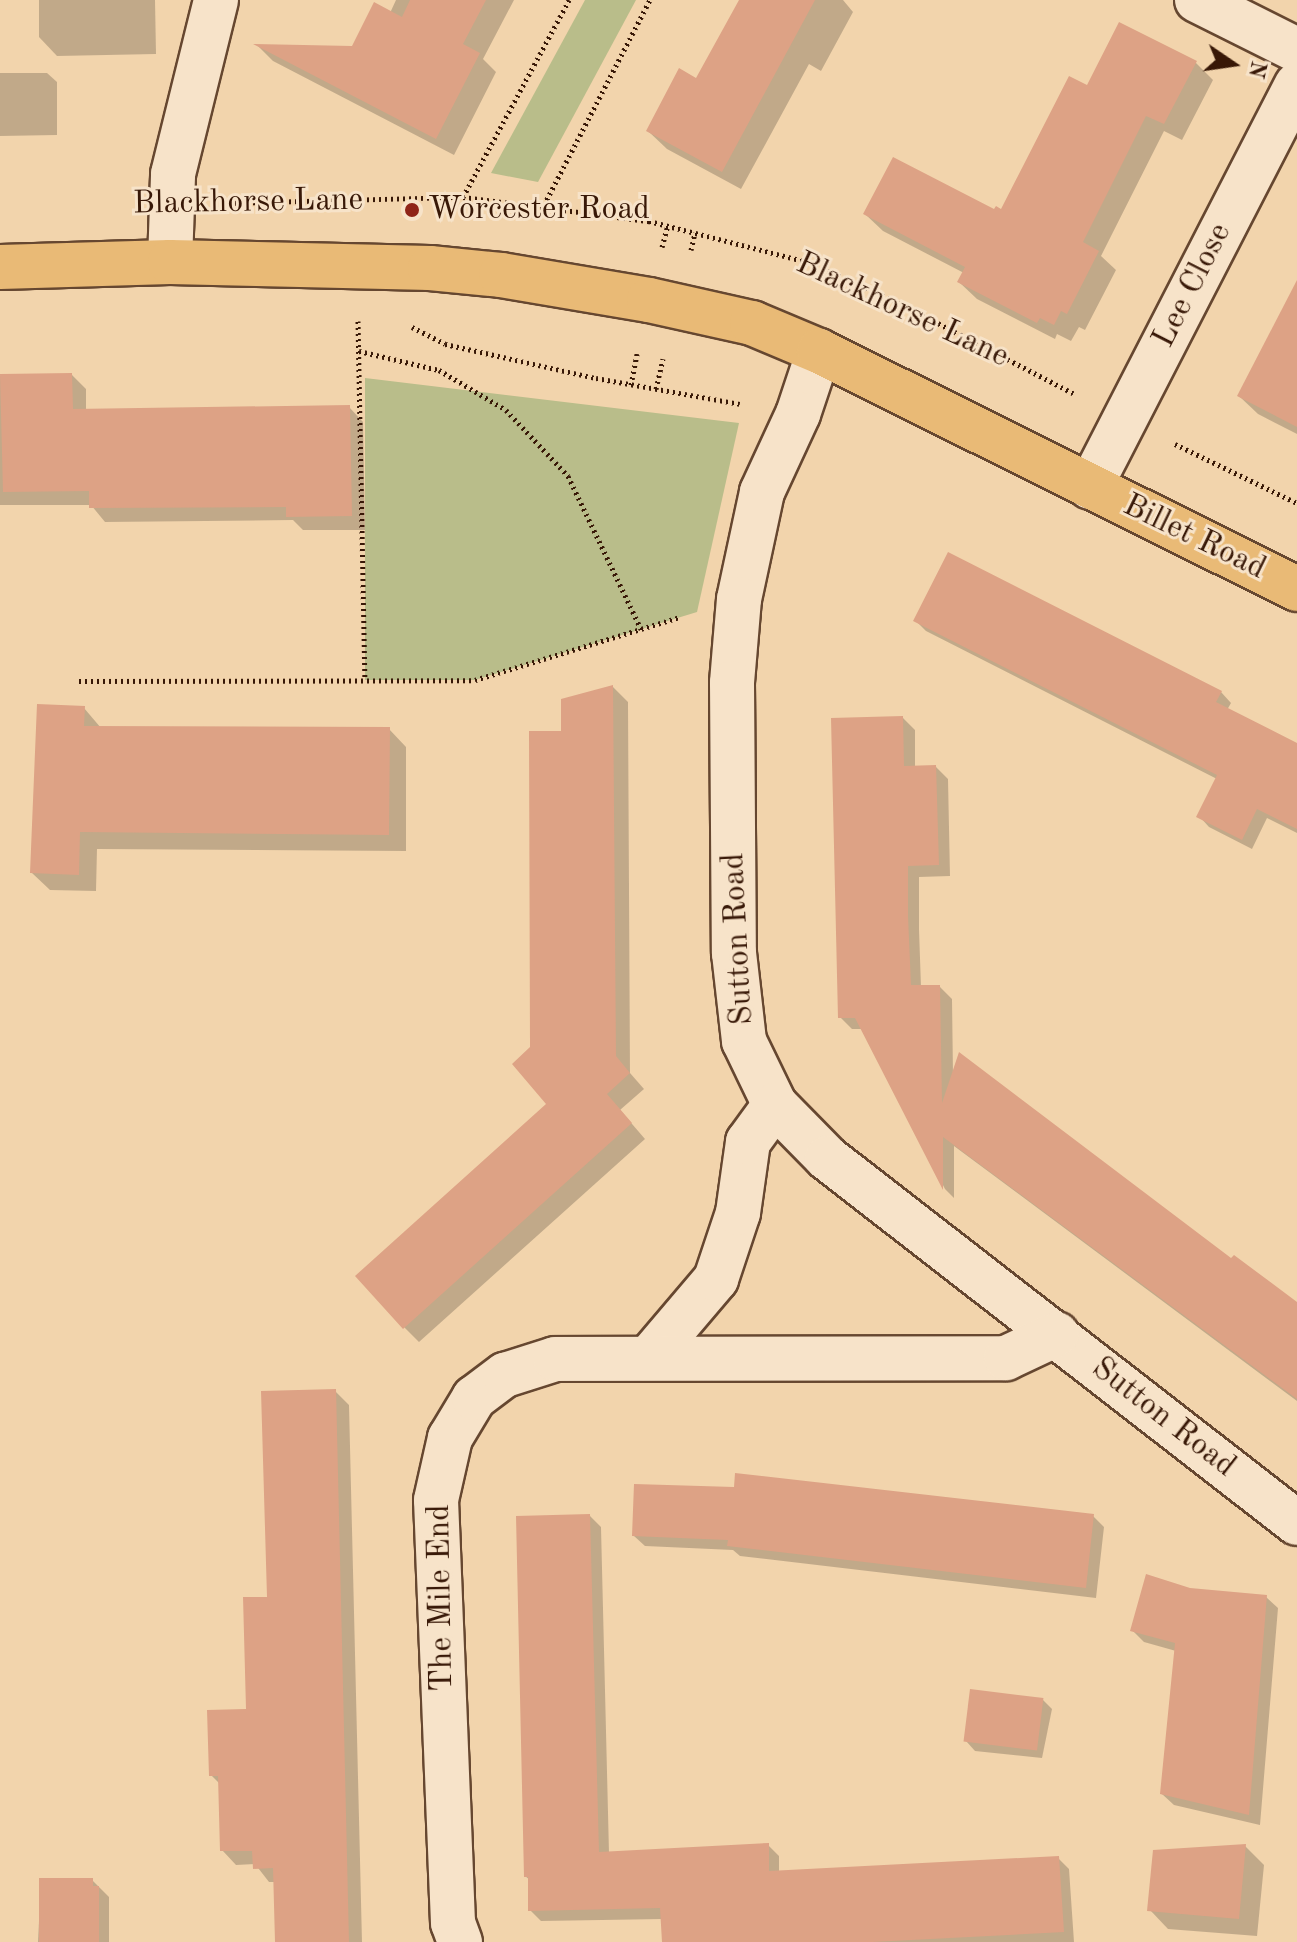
<!DOCTYPE html>
<html>
<head>
<meta charset="utf-8">
<style>
  body { margin:0 }
  #map { position:relative; width:1297px; height:1942px; overflow:hidden; background:#f2d4ac; font-family:"Old Standard TT",serif }
  div>[style] { position:absolute }
  [style*='--x'] { left:calc(var(--x)*1px); top:calc(var(--y)*1px); width:calc(var(--w)*1px); rotate:calc(var(--a)*1deg) }
  .green>* { inset:0; background:#b9bd8a }
  .shadow>* { inset:0; background:#0003 }
  .building>* { inset:0; background:#dda285; transform-origin:0 0 }
  .path>* { height:5px; margin-top:-2.5px; transform-origin:0; background:repeating-linear-gradient(90deg,#381807 0 2px,transparent 0 6px) }
  .roads { filter:drop-shadow(2px 0 #664730) drop-shadow(-2px 0 #664730) drop-shadow(0 2px #664730) drop-shadow(0 -2px #664730) }
  .minor>* { height:44px; margin:-22px; padding:0 22px; transform-origin:22px; border-radius:22px; background:#f7e3c9 }
  .major>* { height:44px; margin:-22px; padding:0 22px; transform-origin:22px; border-radius:22px; background:#e9ba76 }
  .dots>* { width:22px; height:22px; translate:-50% -50%; box-sizing:border-box; border:4px solid #f7e3c9; border-radius:50% }
  span { translate:-50% -50%; white-space:nowrap; text-align:center; line-height:1.15; -webkit-text-stroke:6px #f7e3c9; paint-order:stroke }
  .street-label { font-size:32px; color:#381807 }
  .poi-label { font-size:32px; color:#381807 }
  .left { translate:0 -50%; text-align:left }
  .north { position:absolute; left:1193px; top:24px; width:80px; height:80px; -webkit-text-stroke:6px #f7e3c9; paint-order:stroke; rotate:103deg; font-size:22px; font-weight:700; line-height:32px; text-align:center; color:#381807 }
  .north::after { content:''; display:block; margin:auto; width:28px; height:36px; background:#381807; clip-path:polygon(50% 0,100% 100%,50% 72%,0 100%) }
</style>
</head>
<body>
<div id="map">
  <div class="green">
    <div style="clip-path:polygon(585px 0,636px 0,538px 182px,491px 173px)"></div>
    <div style="clip-path:polygon(365px 378px,739px 423px,697px 612px,475px 680px,365px 680px)"></div>
  </div>
  <div class="shadow">
    <div style="clip-path:polygon(39px 0,155px 0,156px 54px,57px 56px,39px 37px)"></div>
    <div style="clip-path:polygon(396px 0,514px 0,483px 59px,496px 72px,454px 155px,273px 61px,258px 46px,353px 48px,390px 13px)"></div>
    <div style="clip-path:polygon(741px 0,843px 0,853px 12px,821px 71px,809px 64px,741px 189px,667px 149px,648px 131px,697px 81px)"></div>
    <div style="clip-path:polygon(1195px 62px,1213px 80px,1182px 140px,1164px 131px,1101px 256px,1116px 270px,1085px 330px,1079px 327px,1071px 341px,1057px 334px,1055px 339px,977px 299px,959px 282px,964px 273px,883px 231px,865px 214px,1002px 211px,1088px 87px)"></div>
    <div style="clip-path:polygon(0 73px,47px 73px,57px 82px,57px 135px,0 136px)"></div>
    <div style="clip-path:polygon(1297px 329px,1297px 434px,1258px 414px,1239px 396px)"></div>
    <div style="clip-path:polygon(72px 375px,86px 389px,86px 411px,349px 407px,363px 422px,365px 530px,303px 530px,293px 520px,105px 522px,91px 505px,0 505px,0 376px)"></div>
    <div style="clip-path:polygon(916px 621px,1221px 692px,1231px 703px,1227px 710px,1297px 745px,1297px 833px,1267px 818px,1252px 849px,1209px 827px,1199px 816px,1217px 779px,926px 631px)"></div>
    <div style="clip-path:polygon(613px 687px,628px 702px,630px 1073px,644px 1089px,620px 1110px,645px 1139px,419px 1342px,404px 1327px,549px 1104px,532px 1048px,563px 733px)"></div>
    <div style="clip-path:polygon(84px 708px,101px 728px,389px 729px,406px 747px,406px 851px,97px 849px,96px 891px,50px 890px,32px 873px)"></div>
    <div style="clip-path:polygon(903px 718px,915px 730px,915px 768px,936px 767px,948px 779px,950px 876px,919px 877px,919px 929px,921px 987px,940px 987px,952px 999px,953px 1074px,1297px 1305px,1297px 1401px,954px 1146px,954px 1198px,945px 1189px,863px 1029px,852px 1029px,840px 1017px)"></div>
    <div style="clip-path:polygon(335px 1391px,349px 1405px,362px 1942px,277px 1942px,275px 1882px,269px 1882px,255px 1864px,236px 1865px,222px 1850px,220px 1784px,211px 1775px,248px 1711px,269px 1599px)"></div>
    <div style="clip-path:polygon(590px 1516px,601px 1527px,609px 1853px,768px 1845px,779px 1856px,779px 1873px,1058px 1858px,1069px 1869px,1074px 1942px,664px 1942px,663px 1919px,541px 1921px,530px 1910px,530px 1880px,525px 1876px)"></div>
    <div style="clip-path:polygon(1093px 1516px,1104px 1527px,1096px 1598px,740px 1556px,733px 1550px,645px 1546px,634px 1536px)"></div>
    <div style="clip-path:polygon(1190px 1590px,1266px 1597px,1278px 1608px,1260px 1825px,1174px 1805px,1162px 1794px,1176px 1651px,1144px 1642px,1132px 1630px)"></div>
    <div style="clip-path:polygon(1042px 1699px,1052px 1709px,1042px 1758px,975px 1751px,966px 1741px)"></div>
    <div style="clip-path:polygon(1245px 1846px,1264px 1865px,1257px 1936px,1168px 1929px,1150px 1910px)"></div>
    <div style="clip-path:polygon(41px 1880px,92px 1880px,109px 1897px,109px 1942px,38px 1942px)"></div>
  </div>
  <div class="building">
    <div style="clip-path:polygon(410px 0,486px 0,463px 44px,480px 53px,436px 139px,253px 44px,352px 46px,374px 2px,402px 17px)"></div>
    <div style="clip-path:polygon(739px 0,815px 0,722px 172px,646px 131px,679px 68px,696px 78px)"></div>
    <div style="clip-path:polygon(1119px 22px,1197px 61px,1164px 124px,1146px 116px,1083px 242px,1099px 251px,1067px 314px,1061px 311px,1054px 325px,1040px 318px,1037px 323px,957px 282px,965px 267px,863px 214px,893px 157px,994px 209px,996px 206px,1001px 209px,1069px 76px,1087px 85px)"></div>
    <div style="clip-path:polygon(1297px 280px,1297px 427px,1237px 396px)"></div>
    <div style="clip-path:polygon(72px 373px,73px 409px,350px 405px,352px 516px,286px 517px,286px 507px,89px 508px,89px 491px,3px 492px,0 374px)"></div>
    <div style="clip-path:polygon(948px 552px,1222px 691px,1216px 702px,1297px 743px,1297px 829px,1257px 809px,1242px 840px,1196px 817px,1217px 775px,913px 621px)"></div>
    <div style="clip-path:polygon(613px 685px,616px 1056px,630px 1073px,607px 1094px,632px 1123px,403px 1329px,355px 1276px,546px 1104px,512px 1064px,530px 1047px,529px 731px,561px 731px,561px 699px)"></div>
    <div style="clip-path:polygon(37px 704px,85px 706px,84px 726px,390px 727px,389px 835px,80px 832px,79px 875px,30px 873px)"></div>
    <div style="clip-path:polygon(903px 716px,904px 766px,936px 765px,939px 865px,908px 866px,908px 916px,911px 985px,940px 985px,942px 1103px,959px 1052px,1231px 1258px,1234px 1255px,1297px 1302px,1297px 1399px,943px 1137px,943px 1190px,855px 1018px,838px 1018px,831px 718px)"></div>
    <div style="clip-path:polygon(336px 1389px,349px 1942px,275px 1942px,273px 1868px,253px 1869px,252px 1851px,220px 1851px,218px 1776px,209px 1776px,207px 1710px,246px 1709px,243px 1597px,267px 1597px,261px 1391px)"></div>
    <div style="clip-path:polygon(735px 1473px,1094px 1514px,1086px 1588px,727px 1546px,728px 1540px,632px 1536px,634px 1484px,734px 1487px)"></div>
    <div style="clip-path:polygon(590px 1514px,599px 1852px,769px 1843px,769px 1871px,1059px 1856px,1064px 1932px,872px 1942px,662px 1942px,660px 1908px,528px 1911px,528px 1877px,524px 1877px,516px 1516px)"></div>
    <div style="clip-path:polygon(1146px 1574px,1190px 1588px,1267px 1595px,1249px 1815px,1160px 1794px,1175px 1643px,1130px 1631px)"></div>
    <div style="left:970px;top:1689px;width:74px;height:53px;rotate:7deg"></div>
    <div style="clip-path:polygon(1246px 1844px,1239px 1919px,1147px 1911px,1153px 1850px)"></div>
    <div style="clip-path:polygon(39px 1878px,93px 1878px,93px 1886px,99px 1886px,99px 1942px,39px 1942px)"></div>
  </div>
  <div class="path">
    <div style="--x:463;--y:197;--w:224;--a:-61.7"></div>
    <div style="--x:229;--y:203;--w:234;--a:-1.5"></div>
    <div style="--x:463;--y:197;--w:188;--a:7.4"></div>
    <div style="--x:649;--y:221;--w:167;--a:14.5"></div>
    <div style="--x:811;--y:263;--w:99;--a:24.5"></div>
    <div style="--x:901;--y:304;--w:194;--a:27.4"></div>
    <div style="--x:544;--y:205;--w:231;--a:-62.7"></div>
    <div style="--x:662;--y:247;--w:23;--a:-75"></div>
    <div style="--x:691;--y:250;--w:18;--a:-77"></div>
    <div style="--x:358;--y:321;--w:359;--a:88.9"></div>
    <div style="--x:412;--y:327;--w:37;--a:27"></div>
    <div style="--x:445;--y:344;--w:155;--a:12.7"></div>
    <div style="--x:596;--y:378;--w:146;--a:10.2"></div>
    <div style="--x:359;--y:351;--w:82;--a:13.4"></div>
    <div style="--x:439;--y:370;--w:78;--a:30.8"></div>
    <div style="--x:506;--y:410;--w:91;--a:46.8"></div>
    <div style="--x:568;--y:476;--w:170;--a:64.5"></div>
    <div style="--x:631;--y:385;--w:32;--a:-79"></div>
    <div style="--x:656;--y:389;--w:31;--a:-77"></div>
    <div style="--x:1175;--y:444;--w:136;--a:25.8"></div>
    <div style="--x:79;--y:681;--w:396;--a:-0.1"></div>
    <div style="--x:475;--y:680;--w:214;--a:-17.1"></div>
  </div>
  <div class="roads">
    <div class="minor">
      <div style="--x:1197;--y:0;--w:112;--a:26.6"></div>
      <div style="--x:170;--y:262;--w:88;--a:-88"></div>
      <div style="--x:173;--y:174;--w:179;--a:-76.1"></div>
      <div style="--x:819;--y:351;--w:66;--a:108.4"></div>
      <div style="--x:798;--y:414;--w:86;--a:114.8"></div>
      <div style="--x:762;--y:492;--w:109;--a:102.1"></div>
      <div style="--x:739;--y:599;--w:84;--a:94.8"></div>
      <div style="--x:732;--y:683;--w:270;--a:89.6"></div>
      <div style="--x:734;--y:953;--w:89;--a:83.5"></div>
      <div style="--x:744;--y:1041;--w:71;--a:64.2"></div>
      <div style="--x:775;--y:1105;--w:74;--a:45.5"></div>
      <div style="--x:827;--y:1158;--w:595;--a:37.83"></div>
      <div style="--x:1090;--y:487;--w:452;--a:-62.8"></div>
      <div style="--x:649;--y:1358;--w:104;--a:-49.7"></div>
      <div style="--x:716;--y:1279;--w:70;--a:-71.6"></div>
      <div style="--x:738;--y:1213;--w:72;--a:-82"></div>
      <div style="--x:748;--y:1142;--w:46;--a:-53.9"></div>
      <div style="--x:460;--y:1942;--w:20;--a:-110"></div>
      <div style="--x:453;--y:1923;--w:423;--a:-92.3"></div>
      <div style="--x:436;--y:1500;--w:64;--a:-77.3"></div>
      <div style="--x:450;--y:1438;--w:47;--a:-59"></div>
      <div style="--x:474;--y:1398;--w:39;--a:-37"></div>
      <div style="--x:505;--y:1375;--w:52;--a:-17.7"></div>
      <div style="--x:555;--y:1359;--w:451;--a:-0.1"></div>
      <div style="--x:1006;--y:1358;--w:56;--a:-25.2"></div>
    </div>
    <div class="major">
      <div style="--x:0;--y:267;--w:170;--a:-1.7"></div>
      <div style="--x:170;--y:262;--w:260;--a:1.3"></div>
      <div style="--x:430;--y:268;--w:71;--a:5.6"></div>
      <div style="--x:501;--y:275;--w:150;--a:9.6"></div>
      <div style="--x:649;--y:300;--w:106;--a:12.6"></div>
      <div style="--x:752;--y:323;--w:73;--a:22.7"></div>
      <div style="--x:819;--y:351;--w:534;--a:26.47"></div>
    </div>
  </div>
  <div class="dots">
    <div style="left:412px;top:210px;background:#8f2418"></div>
  </div>
  <div class="street-label">
    <span style="left:248px;top:203px;rotate:-1deg">Blackhorse Lane</span>
    <span style="left:1193px;top:286px;rotate:-63deg">Lee Close</span>
    <span style="left:902px;top:311px;rotate:25deg">Blackhorse Lane</span>
    <span style="left:1194px;top:538px;rotate:26deg">Billet Road</span>
    <span style="left:739px;top:939px;rotate:-93deg">Sutton Road</span>
    <span style="left:1163px;top:1418px;rotate:38deg">Sutton Road</span>
    <span style="left:442px;top:1598px;rotate:-91deg">The Mile End</span>
  </div>
  <div class="poi-label">
    <span class="left" style="left:428px;top:210px">Worcester Road</span>
  </div>
  <div class="north">N</div>
</div>
</body>
</html>
